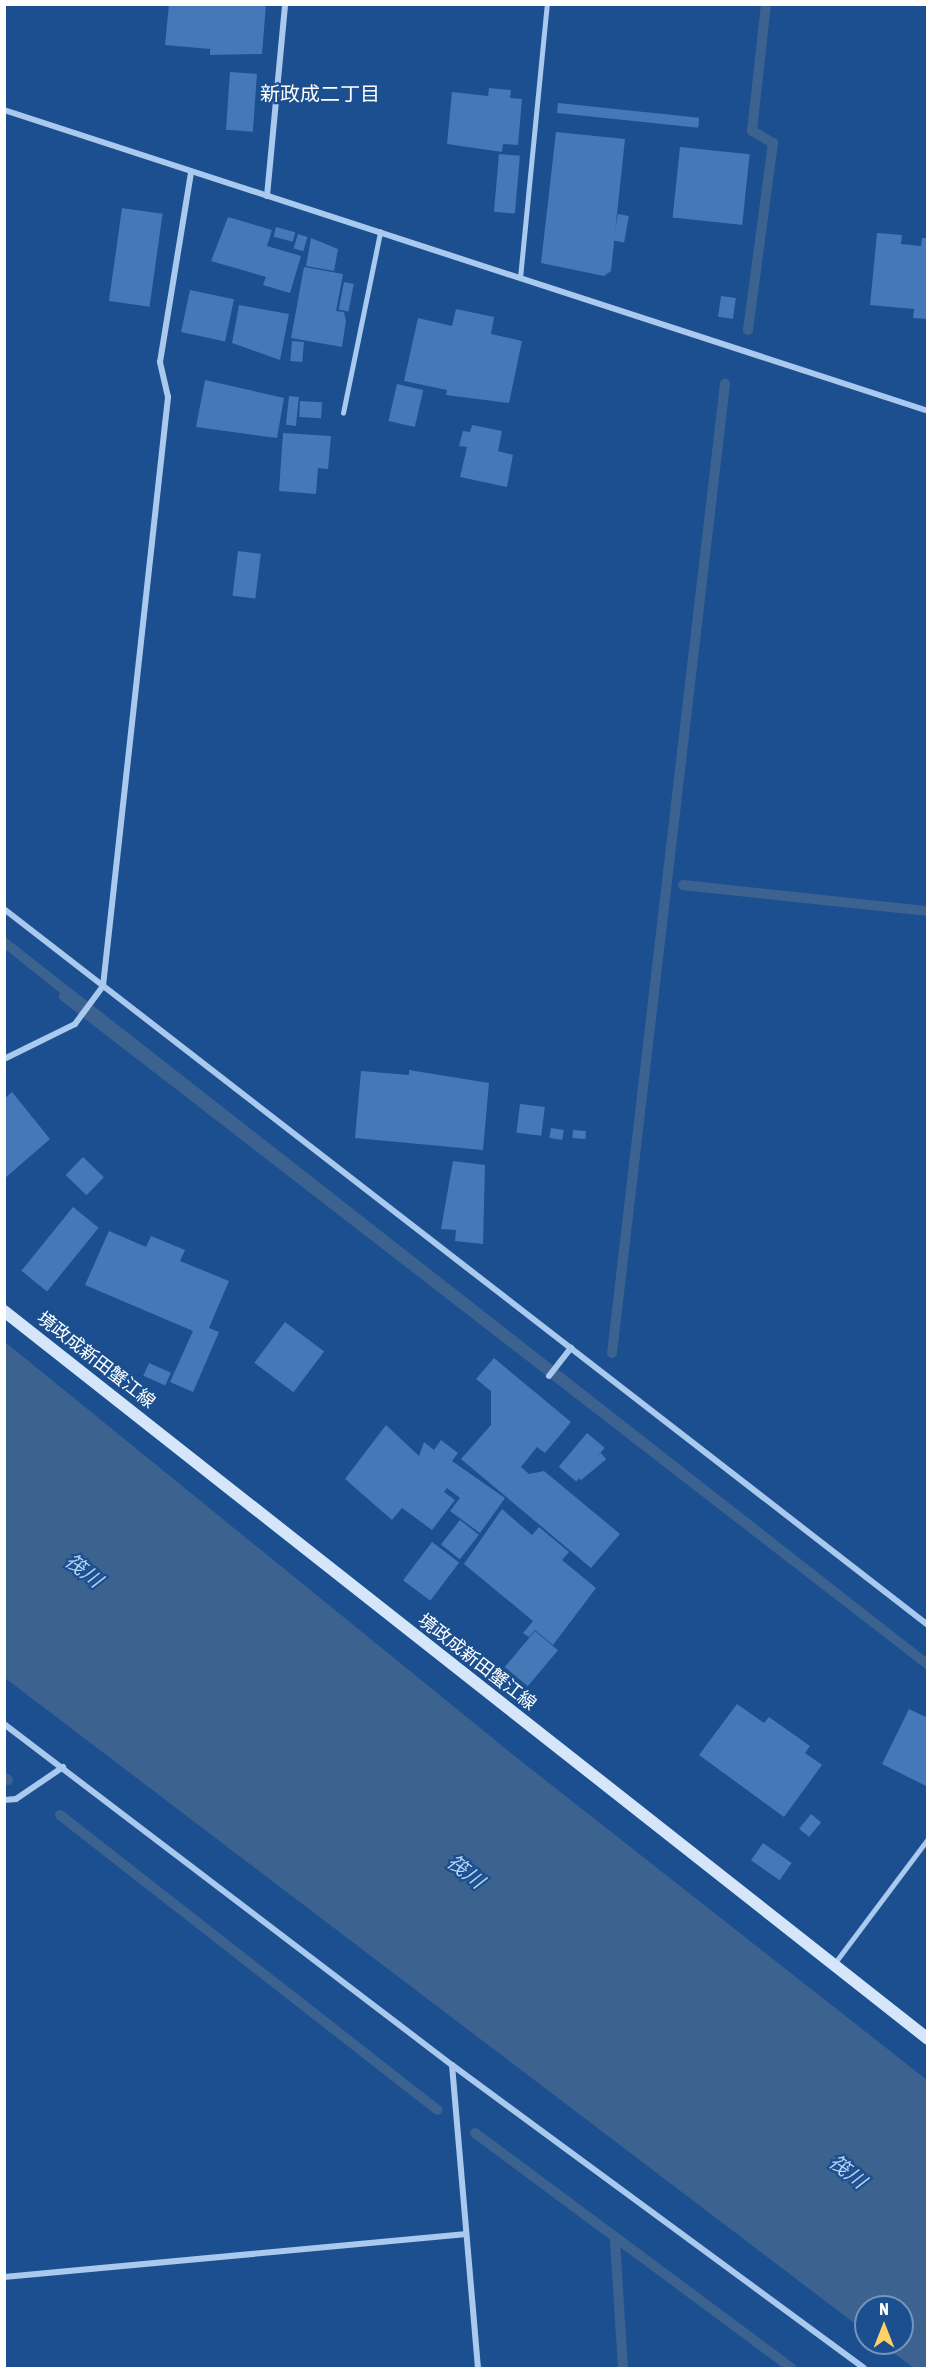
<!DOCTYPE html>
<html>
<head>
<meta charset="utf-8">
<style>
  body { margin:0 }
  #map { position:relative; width:932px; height:2373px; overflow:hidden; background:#1b4f8f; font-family:"Asap Condensed","Noto Sans JP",sans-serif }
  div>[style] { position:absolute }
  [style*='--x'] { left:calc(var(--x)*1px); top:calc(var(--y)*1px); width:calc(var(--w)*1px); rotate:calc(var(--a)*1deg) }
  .water>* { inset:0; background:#3c6290 }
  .stream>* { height:10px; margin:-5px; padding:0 5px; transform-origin:5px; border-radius:5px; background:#3c6290 }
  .building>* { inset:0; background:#4478b7; transform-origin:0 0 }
  .service>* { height:4.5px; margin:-2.25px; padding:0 2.25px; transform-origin:2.25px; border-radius:2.25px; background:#a9c9ee }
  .minor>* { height:6px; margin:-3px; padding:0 3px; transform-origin:3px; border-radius:3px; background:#a9c9ee }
  .secondary>* { height:12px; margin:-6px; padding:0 6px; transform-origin:6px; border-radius:6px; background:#d6e6fa }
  span { translate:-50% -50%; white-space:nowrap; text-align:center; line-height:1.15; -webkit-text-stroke:4.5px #1b4f8f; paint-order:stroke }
  .street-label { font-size:18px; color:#fff }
  .neighbourhood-label { font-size:20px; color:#fff }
  .water-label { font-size:20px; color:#b5d3f5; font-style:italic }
  .frame { position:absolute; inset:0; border:6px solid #fff; pointer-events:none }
  .north { position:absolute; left:854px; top:2295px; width:60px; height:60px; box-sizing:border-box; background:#1b4f8f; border:2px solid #7695bc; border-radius:50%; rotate:0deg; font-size:16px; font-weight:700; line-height:24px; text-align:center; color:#fff }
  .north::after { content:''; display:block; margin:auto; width:21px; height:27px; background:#ffd166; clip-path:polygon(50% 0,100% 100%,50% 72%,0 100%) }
</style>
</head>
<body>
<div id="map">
  <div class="water">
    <div style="clip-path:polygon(4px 936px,927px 1658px,927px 1670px,58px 998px,60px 993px,5px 949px)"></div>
    <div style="clip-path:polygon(5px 1342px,512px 1754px,927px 2080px,927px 2368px,914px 2368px,880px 2343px,902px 2343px,902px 2307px,866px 2307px,866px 2332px,5px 1678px)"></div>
  </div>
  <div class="stream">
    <div style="--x:748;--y:330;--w:189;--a:-82.4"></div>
    <div style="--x:773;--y:143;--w:24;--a:-150"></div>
    <div style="--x:752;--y:131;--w:128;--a:-83.7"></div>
    <div style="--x:683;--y:885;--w:246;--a:6.1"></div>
    <div style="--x:612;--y:1353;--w:976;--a:-83.35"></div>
    <div style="--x:4;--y:1777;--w:5;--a:37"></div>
    <div style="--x:60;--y:1815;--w:479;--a:38"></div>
    <div style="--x:475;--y:2133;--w:394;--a:36.6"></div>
    <div style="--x:615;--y:2241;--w:127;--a:86.4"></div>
  </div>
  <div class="building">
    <div style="clip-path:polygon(169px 4px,266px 4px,262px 54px,210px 55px,210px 49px,165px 45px)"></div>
    <div style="left:230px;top:72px;width:27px;height:58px;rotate:4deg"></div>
    <div style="clip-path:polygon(489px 88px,511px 90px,510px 98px,522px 99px,518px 145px,503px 144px,502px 152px,447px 144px,452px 92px,488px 96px)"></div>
    <div style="left:558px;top:103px;width:142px;height:10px;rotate:6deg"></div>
    <div style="clip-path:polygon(556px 132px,625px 139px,611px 271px,604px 276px,541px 263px)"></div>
    <div style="left:680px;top:147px;width:70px;height:71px;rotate:6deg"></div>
    <div style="left:499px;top:154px;width:21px;height:58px;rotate:5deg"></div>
    <div style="left:122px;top:208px;width:41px;height:94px;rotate:8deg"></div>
    <div style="left:618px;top:214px;width:11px;height:27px;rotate:10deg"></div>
    <div style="clip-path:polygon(228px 217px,272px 230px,267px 246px,301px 256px,290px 293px,263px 285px,266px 277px,211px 261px)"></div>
    <div style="left:276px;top:227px;width:20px;height:10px;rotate:15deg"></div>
    <div style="clip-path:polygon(877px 233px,902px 235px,901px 244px,921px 246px,922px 238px,928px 238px,928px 319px,913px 318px,914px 309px,870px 305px)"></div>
    <div style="left:298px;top:234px;width:10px;height:15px;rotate:17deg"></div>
    <div style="clip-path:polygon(311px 238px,338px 249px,334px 271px,306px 266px)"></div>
    <div style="clip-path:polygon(304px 267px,343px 274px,336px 311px,344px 312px,346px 321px,342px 347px,291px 338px)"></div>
    <div style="left:344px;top:282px;width:10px;height:28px;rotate:11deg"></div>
    <div style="left:190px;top:290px;width:45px;height:43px;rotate:12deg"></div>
    <div style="left:721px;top:296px;width:15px;height:21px;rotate:8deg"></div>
    <div style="clip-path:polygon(239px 305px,289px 314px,280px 360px,232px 343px)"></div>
    <div style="clip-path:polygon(456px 309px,494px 317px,491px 334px,522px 341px,509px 403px,446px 395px,447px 390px,404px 381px,418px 318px,452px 326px)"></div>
    <div style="left:292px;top:341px;width:12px;height:20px;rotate:5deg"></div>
    <div style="clip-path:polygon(205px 380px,284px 398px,277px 438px,196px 427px)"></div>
    <div style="left:397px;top:384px;width:27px;height:38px;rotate:13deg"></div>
    <div style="left:289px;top:396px;width:10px;height:29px;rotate:6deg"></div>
    <div style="left:300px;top:401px;width:22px;height:16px;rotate:3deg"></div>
    <div style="clip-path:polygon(472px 425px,502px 431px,498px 451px,513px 455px,507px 487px,460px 477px,467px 447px,459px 446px,463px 431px,470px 432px)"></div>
    <div style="clip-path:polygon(283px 433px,331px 436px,328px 469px,318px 468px,316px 494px,279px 491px)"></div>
    <div style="left:238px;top:551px;width:23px;height:45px;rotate:7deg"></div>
    <div style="clip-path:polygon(409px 1070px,489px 1083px,483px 1150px,355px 1138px,361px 1071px,409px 1075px)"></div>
    <div style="clip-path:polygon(12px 1092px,50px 1139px,4px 1179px,4px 1099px)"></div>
    <div style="left:520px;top:1104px;width:25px;height:29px;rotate:7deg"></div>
    <div style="left:551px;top:1128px;width:13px;height:10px;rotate:9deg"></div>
    <div style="left:573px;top:1130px;width:13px;height:8px;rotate:4deg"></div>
    <div style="left:83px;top:1157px;width:29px;height:25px;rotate:44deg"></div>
    <div style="clip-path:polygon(453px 1161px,485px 1165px,483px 1244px,455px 1241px,456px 1230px,441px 1229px)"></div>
    <div style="left:73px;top:1207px;width:33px;height:82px;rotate:39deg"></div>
    <div style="clip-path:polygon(109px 1231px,146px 1247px,151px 1236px,185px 1250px,180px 1261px,229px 1281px,209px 1328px,219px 1332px,193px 1392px,170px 1382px,193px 1331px,85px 1285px)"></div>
    <div style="left:285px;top:1322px;width:49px;height:51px;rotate:37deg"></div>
    <div style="clip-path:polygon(494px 1358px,571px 1422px,545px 1453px,537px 1447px,521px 1467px,529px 1474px,544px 1471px,620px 1534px,591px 1568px,461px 1459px,491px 1425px,491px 1391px,476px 1379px)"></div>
    <div style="left:149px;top:1363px;width:24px;height:14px;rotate:24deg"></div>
    <div style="clip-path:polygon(386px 1425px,419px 1456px,424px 1442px,434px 1450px,441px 1440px,458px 1453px,452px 1461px,505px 1498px,480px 1533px,450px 1511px,460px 1498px,447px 1488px,444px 1492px,455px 1500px,432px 1530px,402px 1508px,392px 1520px,345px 1479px)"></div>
    <div style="left:587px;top:1433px;width:23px;height:44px;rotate:40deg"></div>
    <div style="left:601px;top:1453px;width:8px;height:33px;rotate:50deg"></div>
    <div style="clip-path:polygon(502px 1509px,532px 1535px,539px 1527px,569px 1552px,562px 1560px,596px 1588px,553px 1645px,535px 1630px,529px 1637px,523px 1633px,533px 1621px,464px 1564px)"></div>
    <div style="left:460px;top:1520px;width:24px;height:31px;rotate:38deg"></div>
    <div style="left:432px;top:1542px;width:34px;height:48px;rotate:37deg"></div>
    <div style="left:535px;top:1631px;width:30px;height:47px;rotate:40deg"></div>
    <div style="clip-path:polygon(737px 1704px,764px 1723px,769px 1717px,810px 1746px,805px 1753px,822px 1765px,784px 1817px,699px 1755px)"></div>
    <div style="clip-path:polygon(909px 1709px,928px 1718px,928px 1787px,882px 1764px)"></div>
    <div style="left:811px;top:1814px;width:13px;height:19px;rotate:39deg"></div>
    <div style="left:763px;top:1843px;width:35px;height:21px;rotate:35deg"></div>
  </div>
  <div class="service">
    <div style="--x:520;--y:278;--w:275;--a:-84.4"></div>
    <div style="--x:343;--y:413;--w:185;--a:-78.4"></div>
    <div style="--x:834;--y:1964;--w:156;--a:-53.1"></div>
  </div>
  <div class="minor">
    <div style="--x:4;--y:110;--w:972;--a:18.04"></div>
    <div style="--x:267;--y:196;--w:193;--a:-84.6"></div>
    <div style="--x:4;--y:909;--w:1169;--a:37.77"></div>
    <div style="--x:4;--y:1059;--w:79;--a:-26.2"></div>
    <div style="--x:75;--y:1024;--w:47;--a:-53.6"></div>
    <div style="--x:103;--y:986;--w:593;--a:-83.7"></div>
    <div style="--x:168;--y:397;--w:36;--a:-103"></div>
    <div style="--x:160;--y:362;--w:193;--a:-80.7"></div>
    <div style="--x:549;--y:1376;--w:36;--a:-52"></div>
    <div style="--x:4;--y:1724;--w:563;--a:37.28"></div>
    <div style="--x:452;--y:2065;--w:511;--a:36.33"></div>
    <div style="--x:4;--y:1800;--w:12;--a:-5"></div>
    <div style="--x:16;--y:1799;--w:57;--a:-34.2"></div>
    <div style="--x:452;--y:2065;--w:304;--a:85.1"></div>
    <div style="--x:4;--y:2277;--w:462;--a:-5.3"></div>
  </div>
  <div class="secondary">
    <div style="--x:4;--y:1311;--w:1176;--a:38.23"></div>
  </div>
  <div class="street-label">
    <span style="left:96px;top:1360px;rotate:38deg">境政成新田蟹江線</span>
    <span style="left:477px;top:1662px;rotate:38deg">境政成新田蟹江線</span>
  </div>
  <div class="neighbourhood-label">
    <span style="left:320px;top:93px">新政成二丁目</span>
  </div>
  <div class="water-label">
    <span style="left:84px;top:1570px;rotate:38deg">筏川</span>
    <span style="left:466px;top:1871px;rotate:38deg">筏川</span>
    <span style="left:848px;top:2171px;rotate:38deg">筏川</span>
  </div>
  <div class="frame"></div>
  <div class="north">N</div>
</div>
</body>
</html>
